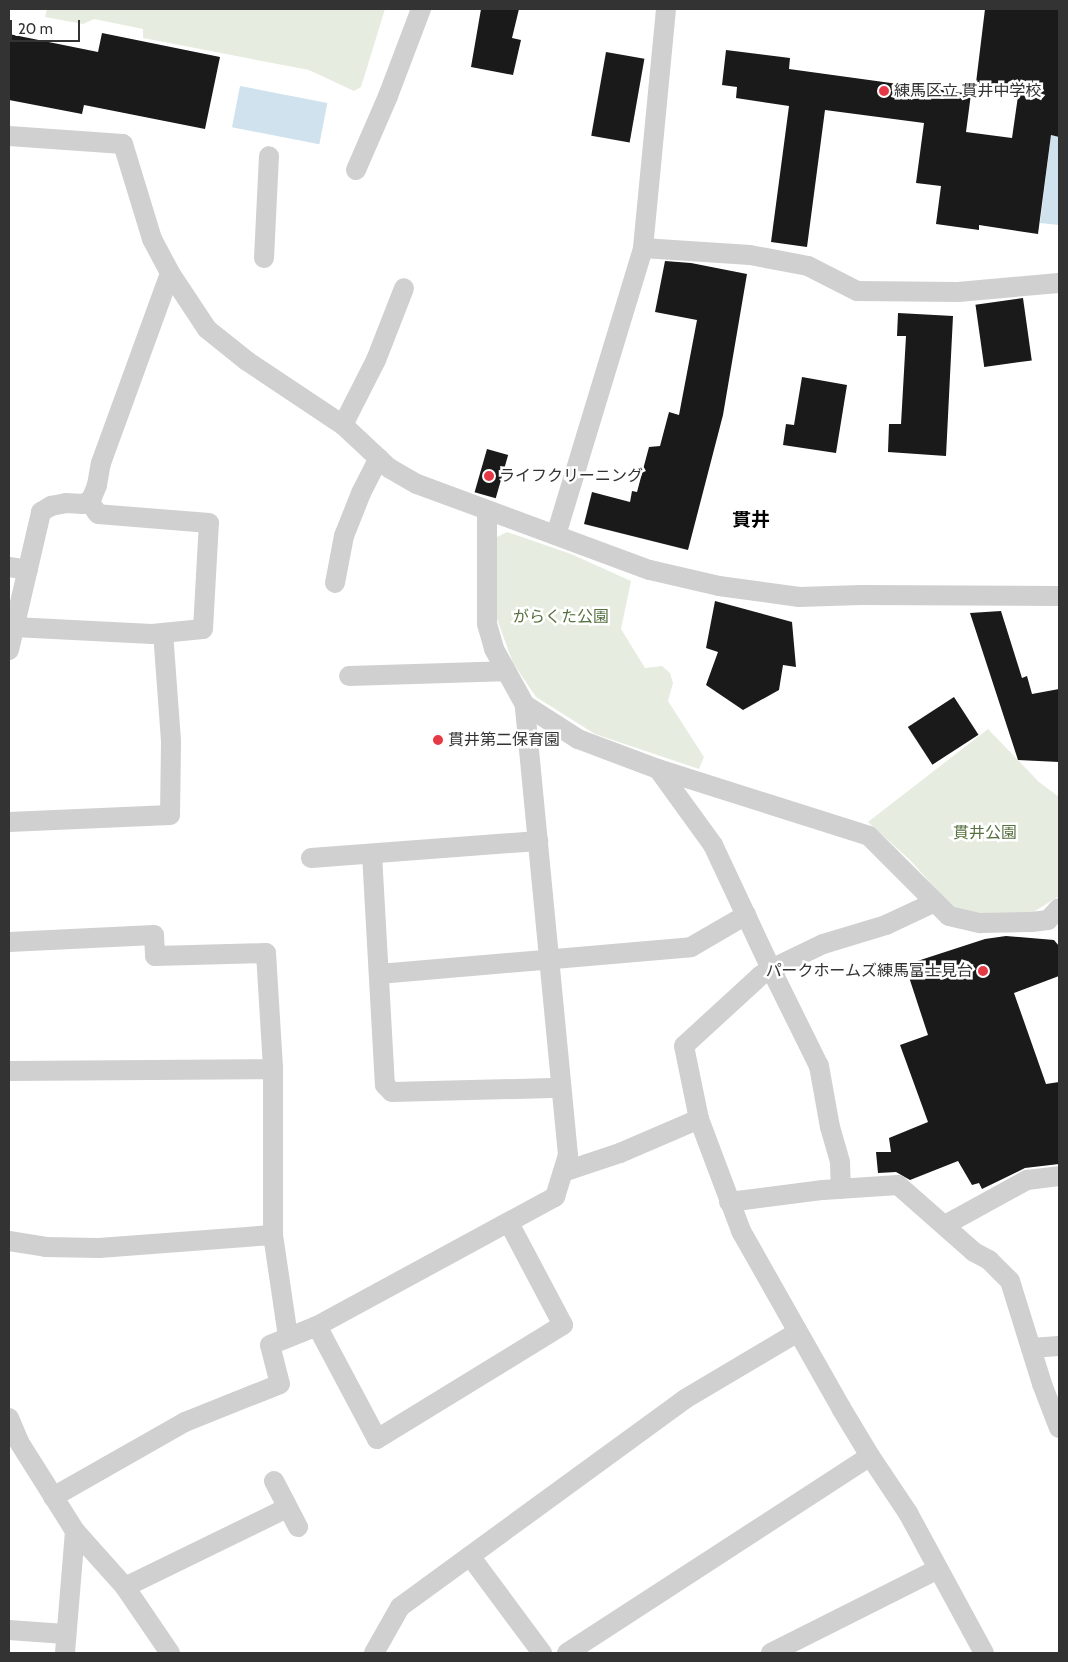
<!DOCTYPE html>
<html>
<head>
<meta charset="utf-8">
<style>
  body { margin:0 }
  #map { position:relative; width:1068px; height:1662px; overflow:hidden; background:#fff; font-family:Cabin,"Noto Sans JP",sans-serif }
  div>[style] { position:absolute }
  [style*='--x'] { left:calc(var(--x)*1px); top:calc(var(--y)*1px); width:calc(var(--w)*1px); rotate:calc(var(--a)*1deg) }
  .green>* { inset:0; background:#e6ecdf }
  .water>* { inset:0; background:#cfe2ee; transform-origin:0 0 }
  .building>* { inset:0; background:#1a1a1a; transform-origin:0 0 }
  .street>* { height:20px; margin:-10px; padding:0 10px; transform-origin:10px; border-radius:10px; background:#d0d0d0 }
  .dots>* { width:14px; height:14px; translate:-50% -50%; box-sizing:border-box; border:2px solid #fff; border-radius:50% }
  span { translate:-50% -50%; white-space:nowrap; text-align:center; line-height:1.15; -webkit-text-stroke:5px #fff; paint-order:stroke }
  .poi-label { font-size:16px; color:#333 }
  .left { translate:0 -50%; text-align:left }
  .right { translate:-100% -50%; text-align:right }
  .park-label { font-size:16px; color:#56703f }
  .quarter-label { font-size:19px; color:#000; font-weight:700 }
  .frame { position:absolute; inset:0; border:10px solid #333; pointer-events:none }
  .scale { position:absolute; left:10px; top:20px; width:70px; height:22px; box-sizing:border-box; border:2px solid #333; border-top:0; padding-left:6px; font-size:15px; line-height:18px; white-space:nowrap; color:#333; -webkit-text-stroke:4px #fff; paint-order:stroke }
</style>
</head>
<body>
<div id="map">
  <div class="green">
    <div style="clip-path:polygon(47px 9px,385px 9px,361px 87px,354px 91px,309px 70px,143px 38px,143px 29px,94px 19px,83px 24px,45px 17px)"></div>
    <div style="clip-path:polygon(507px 532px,571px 554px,631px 581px,621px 629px,645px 668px,662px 666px,670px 673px,673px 683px,668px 701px,704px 757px,699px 769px,595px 734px,536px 697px,513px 663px,497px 619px,497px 537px)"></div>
    <div style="clip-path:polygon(988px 729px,1039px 782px,1059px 797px,1059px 896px,1032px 913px,981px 914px,952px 907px,910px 860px,868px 822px)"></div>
  </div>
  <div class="water">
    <div style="left:240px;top:86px;width:89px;height:42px;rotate:11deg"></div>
    <div style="clip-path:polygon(1051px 135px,1059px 137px,1059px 225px,1040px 223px)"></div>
  </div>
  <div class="building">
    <div style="clip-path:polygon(481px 9px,519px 9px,512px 38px,521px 40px,513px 75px,471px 67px)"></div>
    <div style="clip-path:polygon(985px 9px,1059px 9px,1059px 137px,1051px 135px,1038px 234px,979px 225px,979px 230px,936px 224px,941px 186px,916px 183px,924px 123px,825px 110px,807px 247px,771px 242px,789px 106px,736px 98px,737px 87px,722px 85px,726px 50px,790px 58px,789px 69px,971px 94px,966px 132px,1012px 138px,1018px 96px,975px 91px)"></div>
    <div style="clip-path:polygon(102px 33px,220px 57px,205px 129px,84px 105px,82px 114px,9px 100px,9px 34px,98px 52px)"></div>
    <div style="left:606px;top:52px;width:39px;height:85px;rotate:10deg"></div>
    <div style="clip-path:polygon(665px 261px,691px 263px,747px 274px,723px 415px,688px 550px,584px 524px,592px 492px,630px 502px,632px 491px,637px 492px,649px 447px,660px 446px,669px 412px,679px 415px,697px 320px,655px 312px)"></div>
    <div style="left:1023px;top:298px;width:63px;height:48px;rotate:82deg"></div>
    <div style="clip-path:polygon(898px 313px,953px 316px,946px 456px,888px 452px,889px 424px,901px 424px,906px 336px,897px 336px)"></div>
    <div style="clip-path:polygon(802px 377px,847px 385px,836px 453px,783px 445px,786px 424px,794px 425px)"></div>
    <div style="left:487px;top:449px;width:22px;height:45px;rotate:16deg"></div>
    <div style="clip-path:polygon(715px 601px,792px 622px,796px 667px,783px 665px,779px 690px,743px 710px,706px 685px,718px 652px,706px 648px)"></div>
    <div style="clip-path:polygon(1001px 611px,1022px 678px,1027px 676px,1032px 694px,1059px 689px,1059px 762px,1018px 760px,970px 613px)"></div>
    <div style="left:954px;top:697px;width:45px;height:55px;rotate:57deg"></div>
    <div style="clip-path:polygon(1006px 936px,1054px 940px,1059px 946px,1059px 976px,1014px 993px,1046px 1084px,1059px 1082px,1059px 1164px,1025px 1168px,982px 1189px,979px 1183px,972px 1185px,958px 1161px,910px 1180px,896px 1172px,878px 1173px,876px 1152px,891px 1152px,889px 1138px,928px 1122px,900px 1045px,928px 1035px,905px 965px,985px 939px)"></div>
  </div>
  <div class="street">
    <div style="--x:9;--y:136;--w:114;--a:4"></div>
    <div style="--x:123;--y:144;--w:99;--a:73"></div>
    <div style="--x:152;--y:239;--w:38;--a:62"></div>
    <div style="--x:170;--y:273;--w:67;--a:56.5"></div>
    <div style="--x:207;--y:329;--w:51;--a:38.7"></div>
    <div style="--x:247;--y:361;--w:115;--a:33.7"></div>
    <div style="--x:343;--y:425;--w:63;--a:43.1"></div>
    <div style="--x:389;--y:468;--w:32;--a:30"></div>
    <div style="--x:417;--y:484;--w:248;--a:20.3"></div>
    <div style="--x:650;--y:570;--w:71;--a:13.1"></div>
    <div style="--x:719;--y:586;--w:81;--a:7.8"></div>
    <div style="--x:799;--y:597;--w:62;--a:-1.8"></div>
    <div style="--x:861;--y:595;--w:198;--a:0.3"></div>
    <div style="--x:356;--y:170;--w:81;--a:-66.6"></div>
    <div style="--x:388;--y:96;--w:93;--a:-69.2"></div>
    <div style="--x:643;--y:248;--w:107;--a:3.7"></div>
    <div style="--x:750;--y:255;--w:59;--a:10.7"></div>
    <div style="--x:808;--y:266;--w:55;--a:27"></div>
    <div style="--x:857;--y:291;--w:101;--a:0.6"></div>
    <div style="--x:958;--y:292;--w:101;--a:-5.1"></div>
    <div style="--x:264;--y:258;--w:102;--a:-87.2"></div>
    <div style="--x:343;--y:425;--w:73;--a:-63.1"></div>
    <div style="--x:376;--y:360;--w:77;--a:-68.7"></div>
    <div style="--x:487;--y:511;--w:113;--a:90"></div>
    <div style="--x:487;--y:624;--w:26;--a:74"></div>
    <div style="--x:494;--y:649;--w:64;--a:61"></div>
    <div style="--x:525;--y:705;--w:63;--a:32.7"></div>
    <div style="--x:578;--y:739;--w:85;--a:20.6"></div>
    <div style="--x:658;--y:769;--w:221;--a:17.6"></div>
    <div style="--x:869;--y:836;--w:113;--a:45"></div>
    <div style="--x:949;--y:916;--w:32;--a:13"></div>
    <div style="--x:980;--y:923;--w:52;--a:-1.1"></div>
    <div style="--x:1032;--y:922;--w:16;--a:-7"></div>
    <div style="--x:1048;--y:920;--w:16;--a:-47"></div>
    <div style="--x:556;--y:535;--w:300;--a:-73.1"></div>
    <div style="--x:643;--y:248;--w:240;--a:-84.5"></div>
    <div style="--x:9;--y:567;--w:19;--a:9"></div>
    <div style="--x:335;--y:583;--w:48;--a:-79.2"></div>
    <div style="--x:344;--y:536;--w:46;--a:-68.4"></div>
    <div style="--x:361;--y:493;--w:39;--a:-63"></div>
    <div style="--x:14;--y:627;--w:138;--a:2.9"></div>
    <div style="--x:152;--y:634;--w:51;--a:-5.6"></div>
    <div style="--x:203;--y:629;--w:106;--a:-86.8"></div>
    <div style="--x:209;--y:523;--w:111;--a:-175.4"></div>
    <div style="--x:98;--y:514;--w:16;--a:-125"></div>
    <div style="--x:9;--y:650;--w:142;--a:-76.9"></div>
    <div style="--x:41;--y:512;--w:12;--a:-31"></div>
    <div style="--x:51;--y:506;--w:15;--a:-11"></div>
    <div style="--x:66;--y:503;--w:17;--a:3"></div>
    <div style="--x:83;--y:504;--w:9;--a:-27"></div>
    <div style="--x:91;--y:500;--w:16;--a:-68"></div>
    <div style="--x:97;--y:485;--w:22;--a:-80"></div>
    <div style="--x:101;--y:463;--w:202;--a:-70"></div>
    <div style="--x:349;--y:676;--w:155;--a:-1.8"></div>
    <div style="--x:658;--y:769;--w:94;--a:54.1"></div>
    <div style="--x:713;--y:845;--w:137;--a:64.9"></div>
    <div style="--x:771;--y:969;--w:108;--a:63.7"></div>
    <div style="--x:819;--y:1066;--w:62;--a:79.8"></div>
    <div style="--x:830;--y:1127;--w:37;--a:74"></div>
    <div style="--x:840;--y:1163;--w:26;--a:88"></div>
    <div style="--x:9;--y:822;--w:161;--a:-2.5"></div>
    <div style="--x:170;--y:815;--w:74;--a:-89.2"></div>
    <div style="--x:171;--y:741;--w:108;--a:-94.2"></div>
    <div style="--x:372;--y:854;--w:231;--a:86.8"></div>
    <div style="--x:385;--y:1085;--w:10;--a:45"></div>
    <div style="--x:392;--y:1092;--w:169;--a:-1.4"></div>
    <div style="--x:311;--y:858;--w:228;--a:-4.3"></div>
    <div style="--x:935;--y:902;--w:54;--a:154.9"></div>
    <div style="--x:886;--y:925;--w:66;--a:163.2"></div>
    <div style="--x:823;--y:944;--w:58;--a:154.3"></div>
    <div style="--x:771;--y:969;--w:13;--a:148"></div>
    <div style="--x:760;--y:976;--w:103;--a:137.4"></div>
    <div style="--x:684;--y:1046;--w:75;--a:78.4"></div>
    <div style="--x:699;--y:1119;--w:120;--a:69.4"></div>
    <div style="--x:741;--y:1231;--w:203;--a:60.5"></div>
    <div style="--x:841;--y:1408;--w:56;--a:58.9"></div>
    <div style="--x:870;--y:1456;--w:69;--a:56.3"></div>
    <div style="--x:908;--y:1513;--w:159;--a:61.5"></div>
    <div style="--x:9;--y:942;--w:145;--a:-2.8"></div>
    <div style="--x:154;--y:935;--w:21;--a:87"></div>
    <div style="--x:155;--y:956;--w:111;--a:-1.5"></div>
    <div style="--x:266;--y:953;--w:116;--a:86.5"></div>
    <div style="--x:273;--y:1069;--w:166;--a:90"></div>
    <div style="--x:273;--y:1235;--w:103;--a:81.6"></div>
    <div style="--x:379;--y:974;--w:313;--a:-4.9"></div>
    <div style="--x:691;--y:947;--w:64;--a:-30.2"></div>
    <div style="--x:9;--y:1071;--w:264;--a:-0.4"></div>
    <div style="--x:563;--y:1172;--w:60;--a:-18.4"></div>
    <div style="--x:620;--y:1153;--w:86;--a:-23.3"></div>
    <div style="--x:729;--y:1202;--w:95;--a:-7.3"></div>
    <div style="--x:823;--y:1190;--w:75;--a:-3.8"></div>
    <div style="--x:898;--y:1185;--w:101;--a:41.4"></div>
    <div style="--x:974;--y:1252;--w:17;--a:28"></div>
    <div style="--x:989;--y:1260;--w:30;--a:45"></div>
    <div style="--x:1010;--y:1281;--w:108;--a:72.7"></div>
    <div style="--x:1042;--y:1384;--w:47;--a:68.9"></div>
    <div style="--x:945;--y:1225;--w:94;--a:-28.8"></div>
    <div style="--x:1027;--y:1180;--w:32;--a:-7"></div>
    <div style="--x:9;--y:1241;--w:36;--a:9"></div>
    <div style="--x:45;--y:1247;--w:54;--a:1.1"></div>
    <div style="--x:99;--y:1248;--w:174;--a:-4.3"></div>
    <div style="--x:317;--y:1326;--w:128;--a:62"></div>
    <div style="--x:377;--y:1439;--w:218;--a:-31.5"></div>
    <div style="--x:563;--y:1325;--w:115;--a:-117.9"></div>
    <div style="--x:1031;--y:1348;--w:28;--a:-4"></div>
    <div style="--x:9;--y:1418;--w:26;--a:67"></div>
    <div style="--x:19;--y:1442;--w:105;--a:57.8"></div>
    <div style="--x:75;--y:1531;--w:75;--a:48.2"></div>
    <div style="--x:125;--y:1587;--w:80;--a:55.7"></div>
    <div style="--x:274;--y:1481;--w:52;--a:62.4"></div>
    <div style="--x:53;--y:1497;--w:152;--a:-29.6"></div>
    <div style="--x:185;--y:1422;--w:102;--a:-21.8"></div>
    <div style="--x:280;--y:1384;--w:40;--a:-104.4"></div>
    <div style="--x:270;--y:1345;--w:51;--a:-22"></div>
    <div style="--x:317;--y:1326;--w:271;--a:-28.5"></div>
    <div style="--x:555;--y:1197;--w:44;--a:-72.8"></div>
    <div style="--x:568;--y:1155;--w:452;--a:-95.5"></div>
    <div style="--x:470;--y:1556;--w:121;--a:53.4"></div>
    <div style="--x:125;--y:1587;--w:180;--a:-26"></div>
    <div style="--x:9;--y:1630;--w:56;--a:4.1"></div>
    <div style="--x:65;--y:1653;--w:122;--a:-85.3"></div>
    <div style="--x:374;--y:1653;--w:53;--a:-60.5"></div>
    <div style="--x:400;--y:1607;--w:353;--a:-36.1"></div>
    <div style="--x:685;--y:1399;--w:131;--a:-30.7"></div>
    <div style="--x:567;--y:1653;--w:361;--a:-33"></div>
    <div style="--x:771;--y:1653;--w:187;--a:-26.7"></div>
  </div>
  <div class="dots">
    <div style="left:884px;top:91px;background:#e63946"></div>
    <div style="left:489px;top:476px;background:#e63946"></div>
    <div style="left:438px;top:740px;background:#e63946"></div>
    <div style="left:983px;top:971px;background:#e63946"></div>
  </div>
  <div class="poi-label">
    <span class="left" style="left:894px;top:91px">練馬区立 貫井中学校</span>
    <span class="left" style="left:499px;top:476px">ライフクリーニング</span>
    <span class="left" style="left:448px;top:740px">貫井第二保育園</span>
    <span class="right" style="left:973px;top:971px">パークホームズ練馬富士見台</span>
  </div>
  <div class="park-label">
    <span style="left:561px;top:617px">がらくた公園</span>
    <span style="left:985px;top:833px">貫井公園</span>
  </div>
  <div class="quarter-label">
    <span style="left:751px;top:520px">貫井</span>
  </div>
  <div class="frame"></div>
  <div class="scale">20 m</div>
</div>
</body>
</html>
